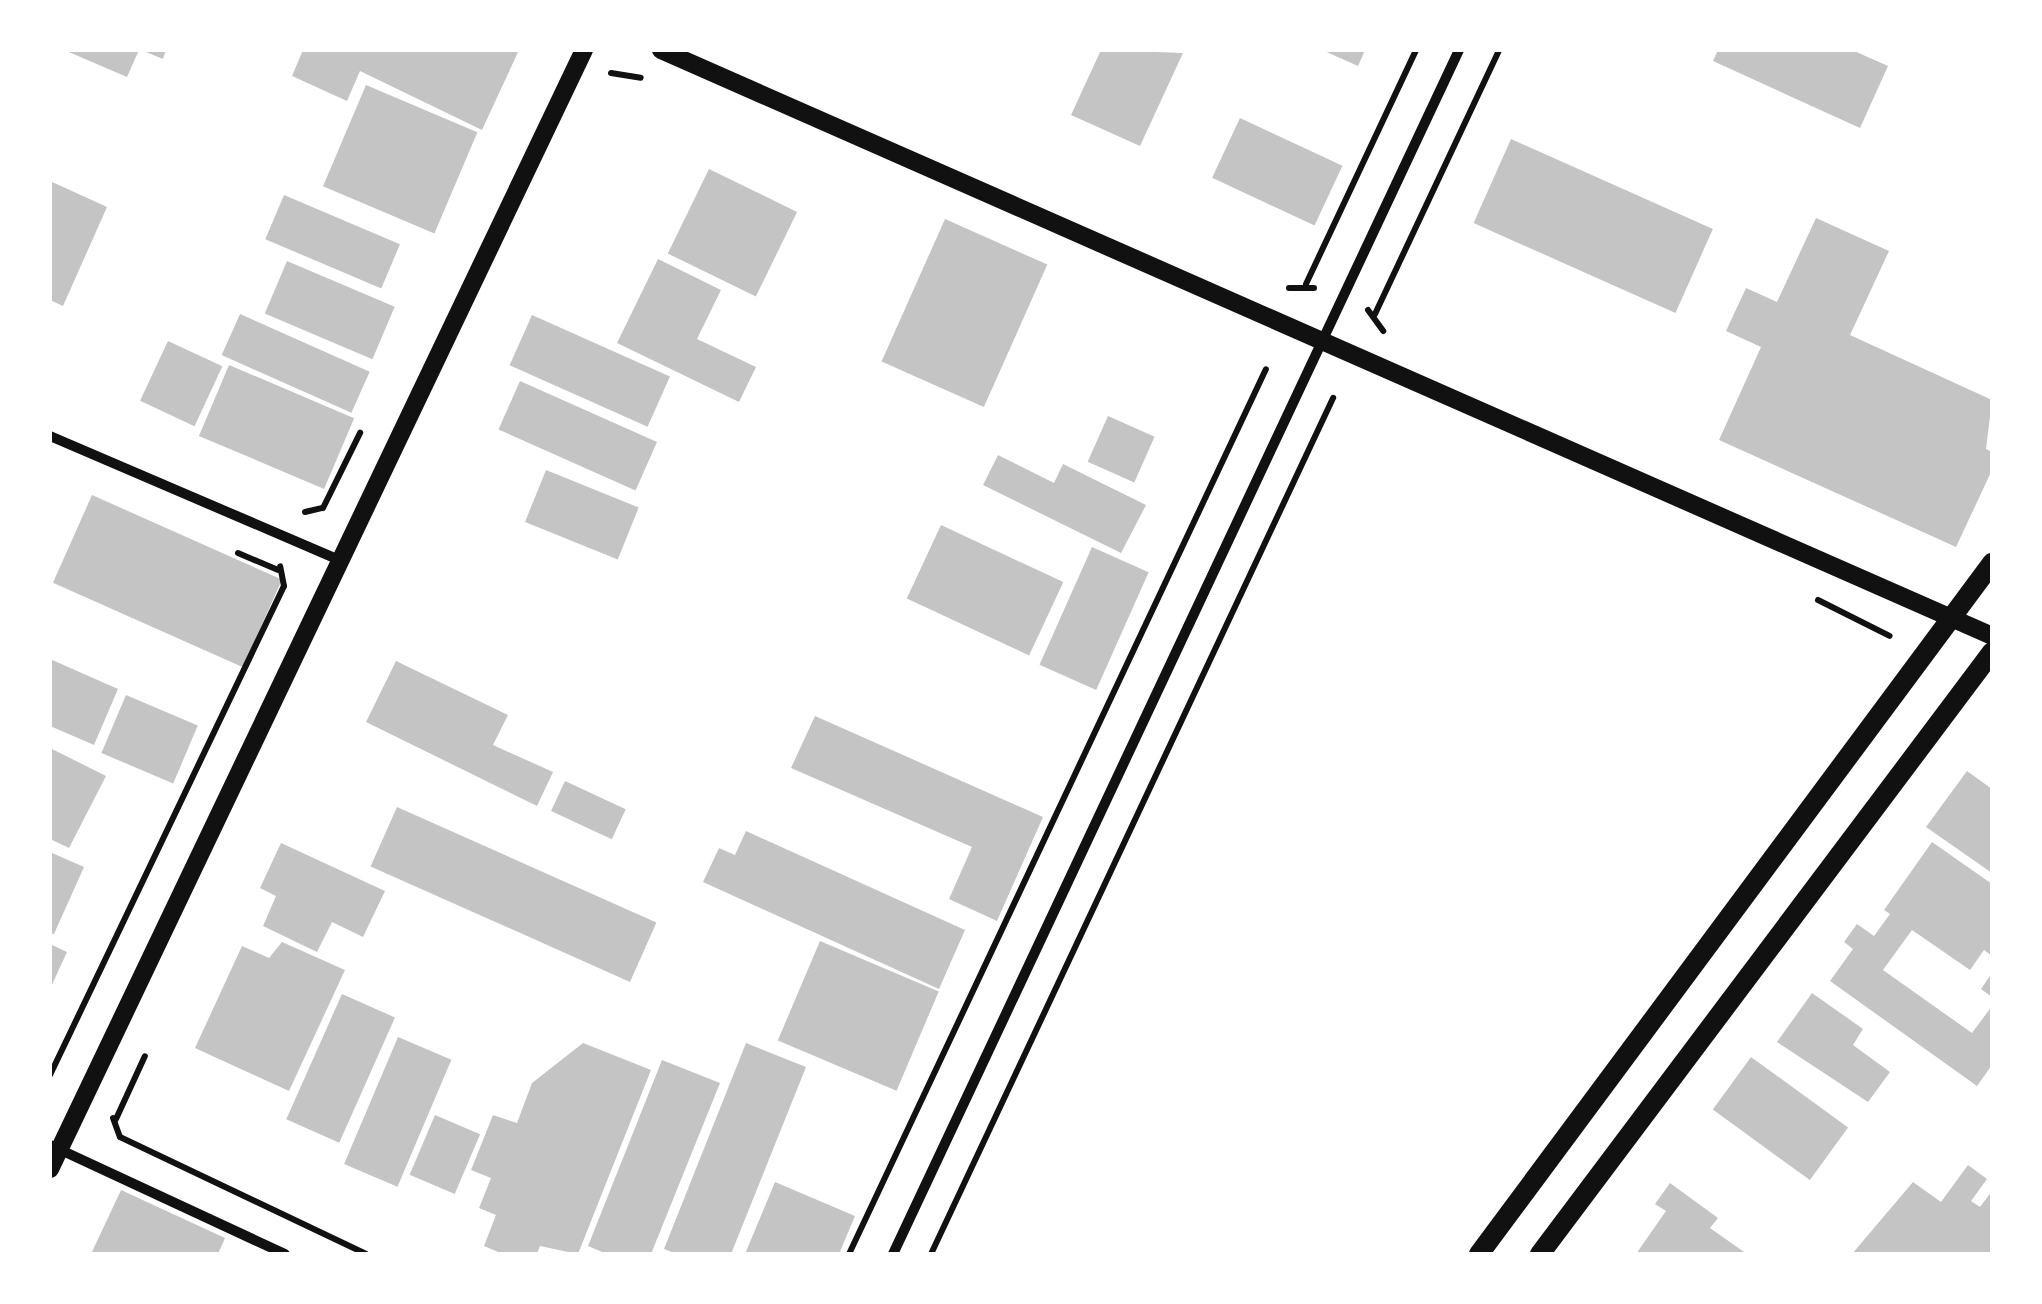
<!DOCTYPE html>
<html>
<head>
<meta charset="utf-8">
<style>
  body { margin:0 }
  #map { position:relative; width:2042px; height:1304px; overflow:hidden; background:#fff; font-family:Commissioner,sans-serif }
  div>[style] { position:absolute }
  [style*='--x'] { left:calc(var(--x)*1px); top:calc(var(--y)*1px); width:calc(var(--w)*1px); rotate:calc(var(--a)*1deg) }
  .building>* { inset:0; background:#c4c4c4; transform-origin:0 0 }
  .path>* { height:6px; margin:-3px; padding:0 3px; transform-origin:3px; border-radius:3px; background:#111 }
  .minor>* { height:10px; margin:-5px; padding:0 5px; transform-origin:5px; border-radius:5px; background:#111 }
  .tertiary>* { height:18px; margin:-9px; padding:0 9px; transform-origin:9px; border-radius:9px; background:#111 }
  .secondary>* { height:20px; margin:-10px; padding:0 10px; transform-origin:10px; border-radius:10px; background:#111 }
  span { translate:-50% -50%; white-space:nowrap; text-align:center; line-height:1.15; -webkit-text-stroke:8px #fff; paint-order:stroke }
  .frame { position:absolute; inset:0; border:52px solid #fff; pointer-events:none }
</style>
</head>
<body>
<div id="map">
  <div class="building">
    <div style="clip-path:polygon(64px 50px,139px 50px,127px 77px)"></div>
    <div style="clip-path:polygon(141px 50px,166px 50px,163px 59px)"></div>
    <div style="clip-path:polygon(303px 50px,519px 50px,482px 130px,360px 71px,347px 101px,292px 76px)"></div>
    <div style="clip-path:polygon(1101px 50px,1183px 53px,1140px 146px,1071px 115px)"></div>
    <div style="clip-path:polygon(1322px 50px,1365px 50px,1358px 66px)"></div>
    <div style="clip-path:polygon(1718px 50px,1852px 50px,1888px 66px,1860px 128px,1713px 61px)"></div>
    <div style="left:366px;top:85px;width:121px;height:110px;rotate:23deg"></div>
    <div style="left:1240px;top:118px;width:113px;height:66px;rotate:25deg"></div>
    <div style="left:1511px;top:139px;width:221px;height:92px;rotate:24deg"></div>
    <div style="left:709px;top:169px;width:98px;height:94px;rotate:26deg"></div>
    <div style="clip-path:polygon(50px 181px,107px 207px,63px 306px,50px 300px)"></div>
    <div style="left:284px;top:195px;width:126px;height:48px;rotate:23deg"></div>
    <div style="clip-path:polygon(1816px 218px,1889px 251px,1850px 335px,1992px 400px,1986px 449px,1992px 452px,1992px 470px,1956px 547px,1719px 440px,1761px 347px,1726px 331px,1746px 288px,1777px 302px)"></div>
    <div style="left:945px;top:219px;width:112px;height:156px;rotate:24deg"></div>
    <div style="clip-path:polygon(658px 259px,721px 290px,697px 339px,756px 367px,739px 402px,617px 343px)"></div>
    <div style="left:287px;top:261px;width:117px;height:57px;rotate:23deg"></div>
    <div style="left:240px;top:314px;width:142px;height:45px;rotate:24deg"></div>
    <div style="left:532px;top:315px;width:151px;height:55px;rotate:24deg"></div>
    <div style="left:168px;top:341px;width:60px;height:66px;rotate:25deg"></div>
    <div style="left:229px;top:365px;width:136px;height:77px;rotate:23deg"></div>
    <div style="left:520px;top:381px;width:150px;height:53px;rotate:24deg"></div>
    <div style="left:1108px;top:416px;width:51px;height:50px;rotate:24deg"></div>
    <div style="clip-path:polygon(998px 455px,1054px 483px,1063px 464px,1146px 505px,1121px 553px,983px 485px)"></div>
    <div style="left:546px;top:470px;width:100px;height:56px;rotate:22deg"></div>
    <div style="left:92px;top:495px;width:208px;height:96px;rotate:24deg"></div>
    <div style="left:941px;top:525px;width:135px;height:81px;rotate:25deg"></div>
    <div style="left:1092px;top:547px;width:62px;height:129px;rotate:24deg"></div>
    <div style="clip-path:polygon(50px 659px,118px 689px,94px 745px,50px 726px)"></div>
    <div style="clip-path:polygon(396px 661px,508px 715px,493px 745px,553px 772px,537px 806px,366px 722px)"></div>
    <div style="left:126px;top:695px;width:78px;height:63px;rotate:23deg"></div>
    <div style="clip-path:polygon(815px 716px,1043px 817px,997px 921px,949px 899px,972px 847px,791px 768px)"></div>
    <div style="clip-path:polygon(50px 748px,106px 776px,69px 848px,50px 839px)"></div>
    <div style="clip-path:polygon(1967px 771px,1992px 789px,1992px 873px,1926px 827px)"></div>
    <div style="left:565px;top:781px;width:67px;height:33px;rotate:25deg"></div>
    <div style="left:397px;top:807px;width:284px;height:65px;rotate:24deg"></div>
    <div style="clip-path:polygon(746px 831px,965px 930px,939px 989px,703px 882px,719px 848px,735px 855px)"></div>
    <div style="clip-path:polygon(1932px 842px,1992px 884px,1992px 956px,1984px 950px,1970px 970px,1912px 930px,1883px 970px,1972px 1033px,1992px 1006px,1992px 1065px,1977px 1086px,1830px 981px,1853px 949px,1844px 942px,1857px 924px,1874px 936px,1890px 914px,1884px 910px)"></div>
    <div style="clip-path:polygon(281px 843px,385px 891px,363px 937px,332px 922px,317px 952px,263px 926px,276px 896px,260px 888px)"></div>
    <div style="clip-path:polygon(50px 852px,84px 867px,54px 934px,50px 933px)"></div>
    <div style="left:820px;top:941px;width:129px;height:108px;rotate:23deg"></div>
    <div style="clip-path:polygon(282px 942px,345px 970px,289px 1091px,195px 1048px,242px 946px,269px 958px)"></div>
    <div style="clip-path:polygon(50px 944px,67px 952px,50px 989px)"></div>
    <div style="clip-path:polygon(1992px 973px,1992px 997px,1981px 989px)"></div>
    <div style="clip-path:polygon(1812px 993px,1863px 1029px,1853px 1045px,1890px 1072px,1868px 1102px,1777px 1042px)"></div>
    <div style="left:342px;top:994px;width:58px;height:137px;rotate:24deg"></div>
    <div style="left:398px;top:1037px;width:58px;height:138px;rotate:23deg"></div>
    <div style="clip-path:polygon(583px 1043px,651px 1070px,578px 1254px,540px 1246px,537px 1254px,503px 1254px,484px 1246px,496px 1215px,479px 1208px,491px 1178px,471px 1170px,493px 1115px,517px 1123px,532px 1083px)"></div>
    <div style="clip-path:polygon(746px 1043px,806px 1067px,731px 1254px,677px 1254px,664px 1249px)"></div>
    <div style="left:1751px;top:1057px;width:120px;height:65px;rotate:36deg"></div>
    <div style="clip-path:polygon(662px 1060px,720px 1083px,651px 1254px,607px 1254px,588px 1246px)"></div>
    <div style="left:435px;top:1115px;width:49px;height:65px;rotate:23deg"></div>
    <div style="clip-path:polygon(1968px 1165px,1987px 1179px,1971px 1201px,1980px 1207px,1992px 1191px,1992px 1254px,1852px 1254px,1913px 1182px,1941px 1202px)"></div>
    <div style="clip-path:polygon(775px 1182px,855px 1216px,839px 1254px,745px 1254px)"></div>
    <div style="clip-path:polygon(1670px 1183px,1718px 1218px,1710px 1228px,1747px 1254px,1636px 1254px,1666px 1211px,1655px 1204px)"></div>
    <div style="clip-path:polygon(121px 1190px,225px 1238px,218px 1254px,91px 1254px)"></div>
  </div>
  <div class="path">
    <div style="--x:611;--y:73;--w:30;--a:9"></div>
    <div style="--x:1306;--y:284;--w:259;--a:-64.8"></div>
    <div style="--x:1289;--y:288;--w:25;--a:0"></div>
    <div style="--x:1368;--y:310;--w:26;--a:54"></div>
    <div style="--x:1375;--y:314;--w:292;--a:-64.8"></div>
    <div style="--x:305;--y:512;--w:18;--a:-13"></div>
    <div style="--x:323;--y:508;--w:84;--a:-63.7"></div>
    <div style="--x:238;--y:553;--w:43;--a:23"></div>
    <div style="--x:1818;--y:600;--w:80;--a:26.6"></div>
    <div style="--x:50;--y:1075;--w:542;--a:-64.43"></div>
    <div style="--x:284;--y:586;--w:20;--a:-101"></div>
    <div style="--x:113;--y:1118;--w:20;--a:70"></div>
    <div style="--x:120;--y:1137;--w:272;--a:25.4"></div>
    <div style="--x:116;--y:1119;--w:69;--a:-65.3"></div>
    <div style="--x:849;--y:1254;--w:978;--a:-64.77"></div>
    <div style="--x:931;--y:1254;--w:946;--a:-64.84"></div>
  </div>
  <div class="minor">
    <div style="--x:50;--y:436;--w:315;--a:23.2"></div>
    <div style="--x:50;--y:1145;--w:259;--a:24.9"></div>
    <div style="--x:893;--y:1254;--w:1330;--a:-64.82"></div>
  </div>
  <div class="tertiary">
    <div style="--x:661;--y:50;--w:1454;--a:23.76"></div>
    <div style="--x:50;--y:1169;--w:1240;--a:-64.49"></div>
  </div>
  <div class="secondary">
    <div style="--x:1479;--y:1254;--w:861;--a:-53.41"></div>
    <div style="--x:1540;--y:1254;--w:753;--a:-53.1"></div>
  </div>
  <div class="frame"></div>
</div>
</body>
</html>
